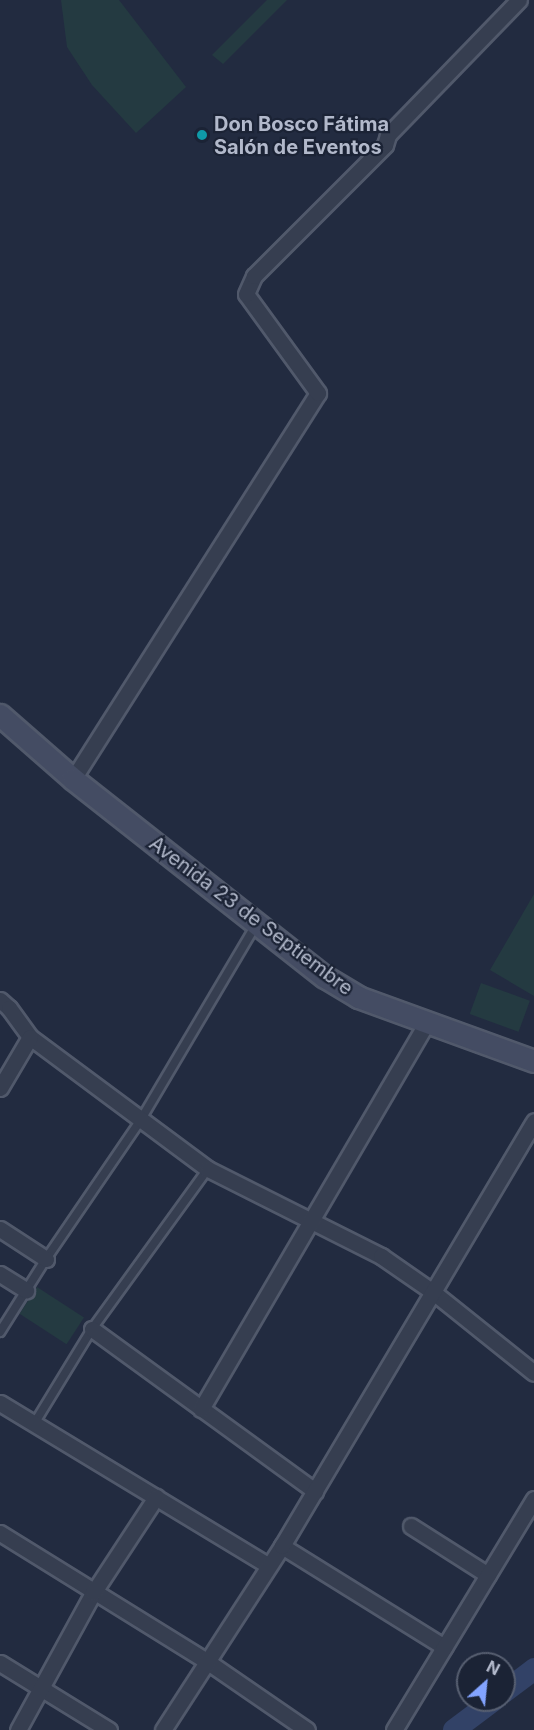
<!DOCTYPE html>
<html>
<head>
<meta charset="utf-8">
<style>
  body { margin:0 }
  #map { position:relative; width:534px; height:1730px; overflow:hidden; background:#222b40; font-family:Inter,sans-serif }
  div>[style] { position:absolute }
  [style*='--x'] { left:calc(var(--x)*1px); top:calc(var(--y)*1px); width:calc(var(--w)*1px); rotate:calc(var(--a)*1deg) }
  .green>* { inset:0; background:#243a41; transform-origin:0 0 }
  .river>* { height:22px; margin:-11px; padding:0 11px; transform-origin:11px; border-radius:11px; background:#324267 }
  .roads { filter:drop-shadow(2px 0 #51596b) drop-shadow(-2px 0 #51596b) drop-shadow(0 2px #51596b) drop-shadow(0 -2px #51596b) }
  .lane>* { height:8px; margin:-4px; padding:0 4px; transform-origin:4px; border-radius:4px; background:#363e50 }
  .street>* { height:15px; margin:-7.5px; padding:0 7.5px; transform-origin:7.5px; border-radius:7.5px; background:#363e50 }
  .secondary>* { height:21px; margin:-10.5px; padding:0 10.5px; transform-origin:10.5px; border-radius:10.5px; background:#444c63 }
  .dots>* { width:16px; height:16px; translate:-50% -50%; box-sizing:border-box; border:3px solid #1b2335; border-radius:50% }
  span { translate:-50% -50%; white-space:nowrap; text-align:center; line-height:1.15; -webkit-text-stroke:4.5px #1b2335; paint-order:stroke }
  .poi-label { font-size:20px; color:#b2b9cb; font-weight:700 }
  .left { translate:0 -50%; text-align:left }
  .street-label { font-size:20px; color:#b2b9cb }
  .north { position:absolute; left:456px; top:1652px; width:60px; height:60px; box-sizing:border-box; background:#1b2335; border:2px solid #575f71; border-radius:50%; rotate:27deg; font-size:16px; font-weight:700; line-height:24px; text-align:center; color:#b2b9cb }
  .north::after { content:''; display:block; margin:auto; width:21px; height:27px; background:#83a4ff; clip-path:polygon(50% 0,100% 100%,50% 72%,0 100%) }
</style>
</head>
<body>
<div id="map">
  <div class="green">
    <div style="clip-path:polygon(61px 0,119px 0,186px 87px,136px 133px,92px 85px,67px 47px)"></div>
    <div style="clip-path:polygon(267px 0,287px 0,223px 64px,212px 55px)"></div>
    <div style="clip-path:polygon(534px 894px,534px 996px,490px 970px)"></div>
    <div style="left:481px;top:983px;width:52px;height:33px;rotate:20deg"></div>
    <div style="left:37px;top:1287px;width:56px;height:32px;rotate:33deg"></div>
  </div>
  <div class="river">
    <div style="--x:504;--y:1692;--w:38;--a:-37"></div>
    <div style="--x:454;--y:1730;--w:50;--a:-36.9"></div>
  </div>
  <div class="roads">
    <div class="lane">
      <div style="--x:0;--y:1332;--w:86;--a:-57.8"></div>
      <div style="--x:46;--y:1259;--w:167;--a:-55.7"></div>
      <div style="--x:140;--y:1121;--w:228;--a:-59.4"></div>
      <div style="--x:34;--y:1424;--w:111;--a:-58.6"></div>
      <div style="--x:92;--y:1329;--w:198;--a:-54.1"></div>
    </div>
    <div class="street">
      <div style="--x:73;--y:779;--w:457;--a:-57.6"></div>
      <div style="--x:318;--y:393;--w:122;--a:-126"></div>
      <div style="--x:246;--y:294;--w:20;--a:-66"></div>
      <div style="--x:254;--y:276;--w:185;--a:-45"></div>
      <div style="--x:385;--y:145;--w:10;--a:-73"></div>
      <div style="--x:388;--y:135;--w:188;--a:-45.9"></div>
      <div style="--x:0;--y:1000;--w:12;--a:42"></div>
      <div style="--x:9;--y:1008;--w:36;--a:54"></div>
      <div style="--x:30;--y:1037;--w:222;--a:36.6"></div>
      <div style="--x:208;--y:1169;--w:194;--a:26.7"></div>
      <div style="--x:381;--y:1256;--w:63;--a:34.7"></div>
      <div style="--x:433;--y:1292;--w:129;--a:38.7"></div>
      <div style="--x:0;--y:1088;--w:59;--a:-59.5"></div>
      <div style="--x:0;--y:1229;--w:55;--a:33.1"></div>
      <div style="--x:0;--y:1274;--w:31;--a:32"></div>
      <div style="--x:92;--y:1329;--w:276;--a:36"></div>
      <div style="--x:0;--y:1403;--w:313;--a:31.2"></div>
      <div style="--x:201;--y:1409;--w:448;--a:-59.7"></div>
      <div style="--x:411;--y:1526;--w:91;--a:32.5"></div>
      <div style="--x:0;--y:1533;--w:245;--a:31.8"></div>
      <div style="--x:208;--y:1662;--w:120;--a:34.5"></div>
      <div style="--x:282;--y:1546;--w:191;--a:31.9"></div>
      <div style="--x:0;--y:1663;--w:128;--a:31.6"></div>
      <div style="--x:18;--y:1730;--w:156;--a:-61.3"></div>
      <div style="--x:93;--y:1593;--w:115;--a:-56.7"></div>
      <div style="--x:163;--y:1730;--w:219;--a:-57.1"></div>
      <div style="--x:282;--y:1546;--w:494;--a:-59.3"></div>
      <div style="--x:394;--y:1730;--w:270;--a:-58.8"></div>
    </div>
    <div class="secondary">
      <div style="--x:0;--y:715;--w:97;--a:41.2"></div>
      <div style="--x:73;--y:779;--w:320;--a:38.2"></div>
      <div style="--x:325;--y:977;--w:39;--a:31"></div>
      <div style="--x:358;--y:997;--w:187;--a:20"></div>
    </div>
  </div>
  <div class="dots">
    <div style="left:202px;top:135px;background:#0f9aa8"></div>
  </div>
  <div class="poi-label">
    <span class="left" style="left:214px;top:136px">Don Bosco Fátima<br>Salón de Eventos</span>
  </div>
  <div class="street-label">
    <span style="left:251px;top:916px;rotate:37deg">Avenida 23 de Septiembre</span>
  </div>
  <div class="north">N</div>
</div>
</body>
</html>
